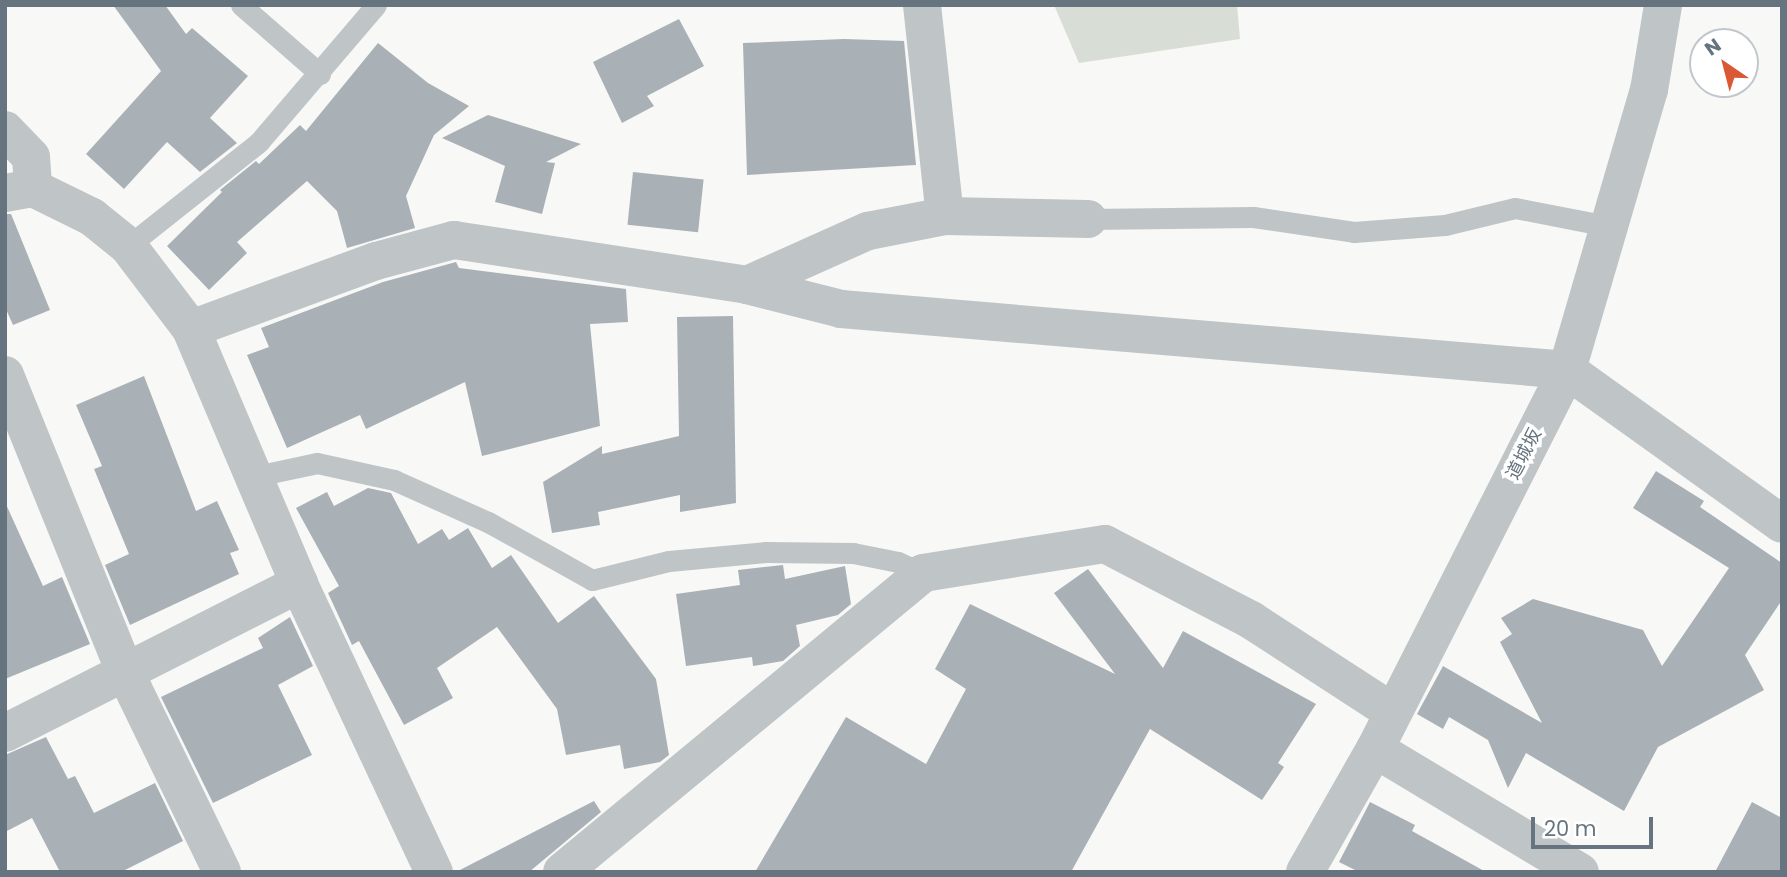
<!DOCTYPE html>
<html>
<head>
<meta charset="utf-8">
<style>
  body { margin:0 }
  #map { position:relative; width:1787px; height:877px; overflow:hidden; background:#f8f8f6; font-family:Poppins,"Noto Sans JP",sans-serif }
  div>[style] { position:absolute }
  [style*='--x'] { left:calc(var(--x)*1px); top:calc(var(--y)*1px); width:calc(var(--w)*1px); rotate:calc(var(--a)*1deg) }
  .green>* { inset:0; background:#d8ddd5 }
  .building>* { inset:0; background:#a9b1b6; transform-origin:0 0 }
  .lane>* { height:21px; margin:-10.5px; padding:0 10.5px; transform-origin:10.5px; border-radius:10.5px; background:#bfc4c7 }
  .street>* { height:38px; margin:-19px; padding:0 19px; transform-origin:19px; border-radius:19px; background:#bfc4c7 }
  span { translate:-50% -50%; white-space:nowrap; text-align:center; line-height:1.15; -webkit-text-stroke:7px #fff; paint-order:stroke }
  .street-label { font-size:18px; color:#65747f }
  .frame { position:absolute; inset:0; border:7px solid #65747f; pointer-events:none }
  .north { position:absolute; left:1689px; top:28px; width:70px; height:70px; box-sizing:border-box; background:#fff; border:2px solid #c1c7cc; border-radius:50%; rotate:325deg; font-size:19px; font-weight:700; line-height:28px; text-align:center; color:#65747f }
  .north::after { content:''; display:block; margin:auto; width:24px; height:32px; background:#da5833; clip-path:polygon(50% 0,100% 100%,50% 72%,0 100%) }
  .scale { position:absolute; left:1531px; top:817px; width:122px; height:32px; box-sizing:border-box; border:4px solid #65747f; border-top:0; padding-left:9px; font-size:21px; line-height:24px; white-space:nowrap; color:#65747f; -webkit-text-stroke:5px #fff; paint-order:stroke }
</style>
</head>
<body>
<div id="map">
  <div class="green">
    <div style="clip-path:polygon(1054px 5px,1237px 5px,1240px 39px,1079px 63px)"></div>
  </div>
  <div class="building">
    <div style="clip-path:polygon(113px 5px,165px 5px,186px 34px,192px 28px,248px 76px,210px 118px,237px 143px,200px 172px,167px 142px,124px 189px,86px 154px,161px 71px)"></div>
    <div style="clip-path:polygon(679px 19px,704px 66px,647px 96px,654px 106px,622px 123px,593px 62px)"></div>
    <div style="clip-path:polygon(844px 39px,904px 41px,916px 165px,747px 175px,743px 43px)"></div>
    <div style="clip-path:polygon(378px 43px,428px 83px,469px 106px,434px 135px,406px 196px,415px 228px,347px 248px,337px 211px,307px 181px,237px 242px,247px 253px,209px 290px,167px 246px,222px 192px,220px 190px,256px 161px,259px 164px,300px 125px,306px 131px)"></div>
    <div style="clip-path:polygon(488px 115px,581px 144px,546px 162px,555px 163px,542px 214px,495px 202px,505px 166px,442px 138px)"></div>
    <div style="left:633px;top:172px;width:71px;height:53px;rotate:6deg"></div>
    <div style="clip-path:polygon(5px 214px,11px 214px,50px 310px,13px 325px,5px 307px)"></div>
    <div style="clip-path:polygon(456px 262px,459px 268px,626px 289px,628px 322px,590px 324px,600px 426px,482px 456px,465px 382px,366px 429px,360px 415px,287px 448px,247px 355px,269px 347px,261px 328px,383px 282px)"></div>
    <div style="clip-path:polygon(733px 316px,736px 503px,680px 512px,680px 495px,598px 512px,600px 525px,552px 533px,543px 482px,602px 446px,602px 454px,679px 436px,677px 317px)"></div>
    <div style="clip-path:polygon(144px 376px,196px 511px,217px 501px,239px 550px,230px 553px,239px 574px,130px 625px,105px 565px,129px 554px,94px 469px,102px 466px,76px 405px)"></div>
    <div style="clip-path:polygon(1656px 471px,1704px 501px,1700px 507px,1782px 563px,1782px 600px,1745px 655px,1764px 690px,1658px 747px,1624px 811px,1526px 753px,1508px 788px,1488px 740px,1449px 717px,1443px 729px,1417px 714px,1443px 666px,1542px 723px,1500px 642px,1512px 634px,1501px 618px,1533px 599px,1643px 630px,1662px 666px,1729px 568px,1633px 508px)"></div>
    <div style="clip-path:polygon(368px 488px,391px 493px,418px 544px,442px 529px,449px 540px,468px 528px,492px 568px,511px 555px,558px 623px,594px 596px,656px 679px,669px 755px,660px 762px,624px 769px,620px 745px,566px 755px,557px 709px,497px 627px,437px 668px,453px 698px,404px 725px,359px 641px,352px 645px,328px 593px,339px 586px,296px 508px,327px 492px,334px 506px)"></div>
    <div style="clip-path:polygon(5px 502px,43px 586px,62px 577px,90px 644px,5px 679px)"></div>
    <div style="clip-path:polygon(783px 565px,785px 579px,845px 566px,851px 604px,838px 615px,796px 625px,800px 646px,783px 661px,753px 666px,752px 657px,686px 666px,676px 594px,740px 585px,738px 570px)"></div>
    <div style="clip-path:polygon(1088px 569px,1163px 668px,1183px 631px,1316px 704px,1278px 763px,1284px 767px,1262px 800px,1150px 729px,1071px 872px,755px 872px,846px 717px,926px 764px,966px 689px,935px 669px,970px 604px,1115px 674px,1054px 593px)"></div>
    <div style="clip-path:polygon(290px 617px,313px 666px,278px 685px,312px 755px,213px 803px,161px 697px,263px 648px,258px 638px)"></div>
    <div style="clip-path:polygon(46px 737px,68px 779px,75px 776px,94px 813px,155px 783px,183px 841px,121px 872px,60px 872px,32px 818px,5px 832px,5px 755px)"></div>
    <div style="clip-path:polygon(594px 801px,601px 812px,529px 872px,456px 872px)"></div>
    <div style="clip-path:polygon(1370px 802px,1415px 825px,1412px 831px,1486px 872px,1359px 872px,1339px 862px)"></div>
    <div style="clip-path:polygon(1752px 802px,1782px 818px,1782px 872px,1715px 872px)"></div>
  </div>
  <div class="lane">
    <div style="--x:241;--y:5;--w:105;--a:41.1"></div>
    <div style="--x:1088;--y:219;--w:165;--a:-0.7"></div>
    <div style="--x:1253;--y:217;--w:102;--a:8.4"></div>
    <div style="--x:1354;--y:232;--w:91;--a:-4.4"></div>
    <div style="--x:1445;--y:225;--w:72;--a:-13.7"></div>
    <div style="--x:1515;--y:208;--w:95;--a:11"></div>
    <div style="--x:128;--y:246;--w:167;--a:-38.4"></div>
    <div style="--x:259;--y:142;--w:180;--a:-49.5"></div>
    <div style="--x:256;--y:476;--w:62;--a:-12"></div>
    <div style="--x:317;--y:463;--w:79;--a:12.4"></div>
    <div style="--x:394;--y:480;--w:103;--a:24.1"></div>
    <div style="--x:488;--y:522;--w:119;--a:29.1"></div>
    <div style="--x:592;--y:580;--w:79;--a:-13.9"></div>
    <div style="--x:669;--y:561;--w:97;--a:-5.3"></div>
    <div style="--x:766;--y:552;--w:87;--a:0.7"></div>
    <div style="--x:853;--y:553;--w:46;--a:11.3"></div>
    <div style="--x:898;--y:562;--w:27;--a:24"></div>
  </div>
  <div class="street">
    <div style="--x:922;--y:5;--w:212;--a:83.8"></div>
    <div style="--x:5;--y:130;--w:37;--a:46"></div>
    <div style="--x:31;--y:157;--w:31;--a:86"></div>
    <div style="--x:5;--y:193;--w:28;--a:-10"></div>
    <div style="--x:33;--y:188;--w:66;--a:26.2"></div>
    <div style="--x:92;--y:217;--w:46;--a:38.9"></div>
    <div style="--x:128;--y:246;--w:104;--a:52.8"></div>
    <div style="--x:191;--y:329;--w:277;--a:67"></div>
    <div style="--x:299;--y:584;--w:318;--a:64.9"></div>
    <div style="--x:747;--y:285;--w:133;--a:-24.1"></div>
    <div style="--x:868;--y:231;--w:78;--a:-11"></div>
    <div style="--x:945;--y:216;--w:143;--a:1.2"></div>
    <div style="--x:191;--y:329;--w:197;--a:-20.2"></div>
    <div style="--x:376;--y:261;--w:81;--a:-15.1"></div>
    <div style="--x:454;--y:240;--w:296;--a:8.7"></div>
    <div style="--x:747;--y:285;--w:97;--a:14.3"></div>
    <div style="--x:841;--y:309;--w:729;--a:4.8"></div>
    <div style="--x:1567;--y:370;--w:264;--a:35.6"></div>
    <div style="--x:5;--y:375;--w:320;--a:68"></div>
    <div style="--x:125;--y:672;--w:222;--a:64.1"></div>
    <div style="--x:5;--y:733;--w:330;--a:-26.9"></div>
    <div style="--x:1375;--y:749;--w:239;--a:31"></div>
    <div style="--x:562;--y:872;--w:469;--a:-39.6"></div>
    <div style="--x:923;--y:573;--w:184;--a:-9.1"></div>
    <div style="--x:1105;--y:544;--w:165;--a:27.5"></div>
    <div style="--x:1251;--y:620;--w:167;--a:33"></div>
    <div style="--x:1305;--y:872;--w:142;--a:-60.4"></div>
    <div style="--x:1375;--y:749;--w:425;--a:-63.1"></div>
    <div style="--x:1567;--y:370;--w:292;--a:-73.7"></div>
    <div style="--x:1649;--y:90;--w:86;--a:-80.6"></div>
  </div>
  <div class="street-label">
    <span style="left:1524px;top:454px;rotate:-63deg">道城坂</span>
  </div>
  <div class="frame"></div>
  <div class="north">N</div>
  <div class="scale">20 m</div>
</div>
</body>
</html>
